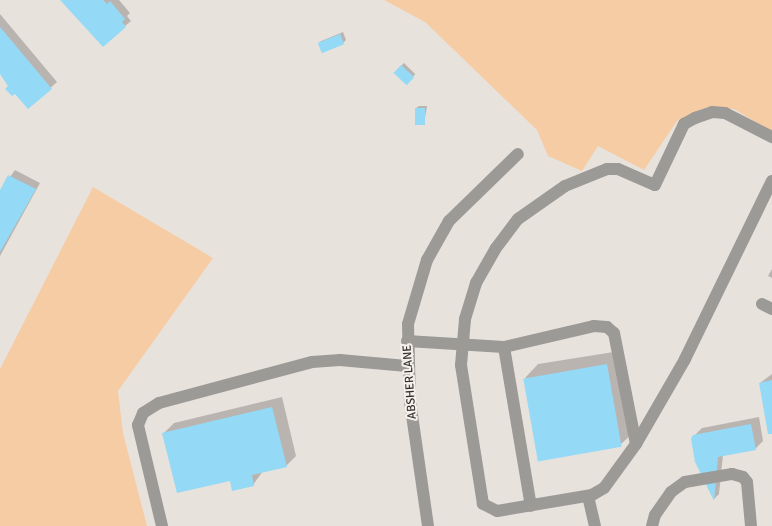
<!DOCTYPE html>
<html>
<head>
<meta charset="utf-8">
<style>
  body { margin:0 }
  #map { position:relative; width:772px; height:526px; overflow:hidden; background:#e8e2dd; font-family:Signika,sans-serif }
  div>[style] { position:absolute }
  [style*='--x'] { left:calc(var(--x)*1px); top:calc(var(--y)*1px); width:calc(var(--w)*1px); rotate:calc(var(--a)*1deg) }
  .green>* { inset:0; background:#f6cca5 }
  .shadow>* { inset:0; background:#0003; transform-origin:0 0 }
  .building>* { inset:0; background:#94daf6; transform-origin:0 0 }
  .minor>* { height:12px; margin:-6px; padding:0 6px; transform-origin:6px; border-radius:6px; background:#9c9a97 }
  span { translate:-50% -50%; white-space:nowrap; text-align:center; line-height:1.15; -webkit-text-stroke:4px #f5f0ea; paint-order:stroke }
  .street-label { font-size:12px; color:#32302e }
</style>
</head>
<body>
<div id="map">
  <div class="green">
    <div style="clip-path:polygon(384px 0,772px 0,772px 132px,734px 109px,708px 107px,677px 121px,644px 170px,598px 146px,582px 171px,548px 156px,537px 130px,425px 22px)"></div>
    <div style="clip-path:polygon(93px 187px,213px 258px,118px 391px,123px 433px,147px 526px,0 526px,0 369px)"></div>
  </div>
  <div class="shadow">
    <div style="clip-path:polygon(63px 0,119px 0,130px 13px,127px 16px,131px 21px,125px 26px)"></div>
    <div style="clip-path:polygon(0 14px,57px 82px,28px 108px,0 72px)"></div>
    <div style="clip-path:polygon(343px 32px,346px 40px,343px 43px,319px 42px)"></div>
    <div style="left:404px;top:63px;width:16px;height:13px;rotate:45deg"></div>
    <div style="clip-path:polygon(419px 106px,427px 106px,424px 124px,416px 108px)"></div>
    <div style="clip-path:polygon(15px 170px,40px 183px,0 256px,0 191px)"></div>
    <div style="clip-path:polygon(772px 269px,772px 278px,768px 276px)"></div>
    <div style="clip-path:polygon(620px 351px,634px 432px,620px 445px,525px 378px,538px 364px)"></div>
    <div style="clip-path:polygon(772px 374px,772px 432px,760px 383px)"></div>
    <div style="clip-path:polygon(282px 397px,296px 456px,286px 466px,263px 471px,253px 485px,230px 479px,164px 433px,174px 423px)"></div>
    <div style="clip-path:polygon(759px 417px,763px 441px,755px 449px,723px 455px,719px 494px,714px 499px,694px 436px,702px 428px)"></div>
  </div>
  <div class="building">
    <div style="clip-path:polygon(60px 0,103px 0,107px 4px,110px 1px,125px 19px,122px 22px,126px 27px,103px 47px)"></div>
    <div style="clip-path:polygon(0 27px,52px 89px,28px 109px,15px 94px,12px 96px,5px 89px,8px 86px,0 74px)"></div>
    <div style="left:340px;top:34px;width:11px;height:24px;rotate:68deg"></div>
    <div style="left:401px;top:65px;width:18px;height:11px;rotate:43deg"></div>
    <div style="left:415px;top:108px;width:10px;height:17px"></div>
    <div style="clip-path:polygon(8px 175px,36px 189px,0 252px,0 190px)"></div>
    <div style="left:607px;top:364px;width:84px;height:85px;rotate:80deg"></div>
    <div style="clip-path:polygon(772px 380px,772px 434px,768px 434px,759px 383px)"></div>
    <div style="clip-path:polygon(272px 407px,287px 467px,252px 475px,254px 486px,232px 491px,230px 481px,177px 493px,162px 433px)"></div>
    <div style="clip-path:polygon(751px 424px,756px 450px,718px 457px,714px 501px,695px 462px,691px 439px,693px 435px)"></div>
  </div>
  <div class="minor">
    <div style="--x:762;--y:304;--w:11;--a:27"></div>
    <div style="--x:407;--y:341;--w:97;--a:3.5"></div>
    <div style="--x:504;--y:347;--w:92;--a:-13.1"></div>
    <div style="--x:594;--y:326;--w:13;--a:4"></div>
    <div style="--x:607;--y:327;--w:9;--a:41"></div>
    <div style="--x:614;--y:333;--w:113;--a:78.8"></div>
    <div style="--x:636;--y:444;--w:98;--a:-60"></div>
    <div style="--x:685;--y:359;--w:198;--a:-64"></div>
    <div style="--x:504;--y:347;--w:161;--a:80.4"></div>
    <div style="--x:636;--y:444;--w:54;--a:126"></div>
    <div style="--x:604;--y:488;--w:14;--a:150"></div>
    <div style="--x:592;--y:495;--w:96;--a:170.4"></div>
    <div style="--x:497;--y:511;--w:16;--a:-153"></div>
    <div style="--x:483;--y:504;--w:141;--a:-99"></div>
    <div style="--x:461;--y:365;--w:46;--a:-85"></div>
    <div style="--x:465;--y:319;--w:38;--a:-73"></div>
    <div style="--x:476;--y:283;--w:40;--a:-60.3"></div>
    <div style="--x:496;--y:248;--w:36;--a:-53"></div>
    <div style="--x:518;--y:219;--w:57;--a:-35.1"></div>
    <div style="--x:565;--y:186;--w:45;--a:-22"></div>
    <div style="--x:607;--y:169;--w:11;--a:0"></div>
    <div style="--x:618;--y:169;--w:40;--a:23.4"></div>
    <div style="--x:655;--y:185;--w:68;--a:-64.6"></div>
    <div style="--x:684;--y:124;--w:13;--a:-29"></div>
    <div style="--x:695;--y:118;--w:18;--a:-19"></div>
    <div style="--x:712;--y:112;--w:13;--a:4"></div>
    <div style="--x:725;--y:113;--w:53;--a:27.1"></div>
    <div style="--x:588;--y:496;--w:31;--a:77"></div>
    <div style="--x:162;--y:526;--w:104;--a:-103.4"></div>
    <div style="--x:138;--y:425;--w:13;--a:-67"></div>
    <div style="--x:143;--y:413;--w:19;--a:-32"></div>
    <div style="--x:159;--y:403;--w:158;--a:-15"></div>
    <div style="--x:312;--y:362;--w:28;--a:-4"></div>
    <div style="--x:340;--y:360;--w:67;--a:5.1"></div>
    <div style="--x:428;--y:526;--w:126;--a:-98.2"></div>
    <div style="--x:410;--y:401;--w:77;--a:-91.5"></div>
    <div style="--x:408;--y:324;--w:67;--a:-73.5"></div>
    <div style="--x:427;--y:260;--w:45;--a:-60.6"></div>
    <div style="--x:449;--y:221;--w:96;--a:-44.2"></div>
    <div style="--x:652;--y:526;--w:11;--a:-75"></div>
    <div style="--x:655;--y:515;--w:28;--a:-55"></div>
    <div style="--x:671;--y:492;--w:17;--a:-36"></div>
    <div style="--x:685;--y:482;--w:48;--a:-9.7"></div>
    <div style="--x:732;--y:474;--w:11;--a:15"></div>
    <div style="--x:743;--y:477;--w:6;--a:51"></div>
    <div style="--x:747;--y:482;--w:44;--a:84.8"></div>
  </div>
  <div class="street-label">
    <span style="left:410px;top:382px;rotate:-94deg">ABSHER LANE</span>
  </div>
</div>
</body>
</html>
